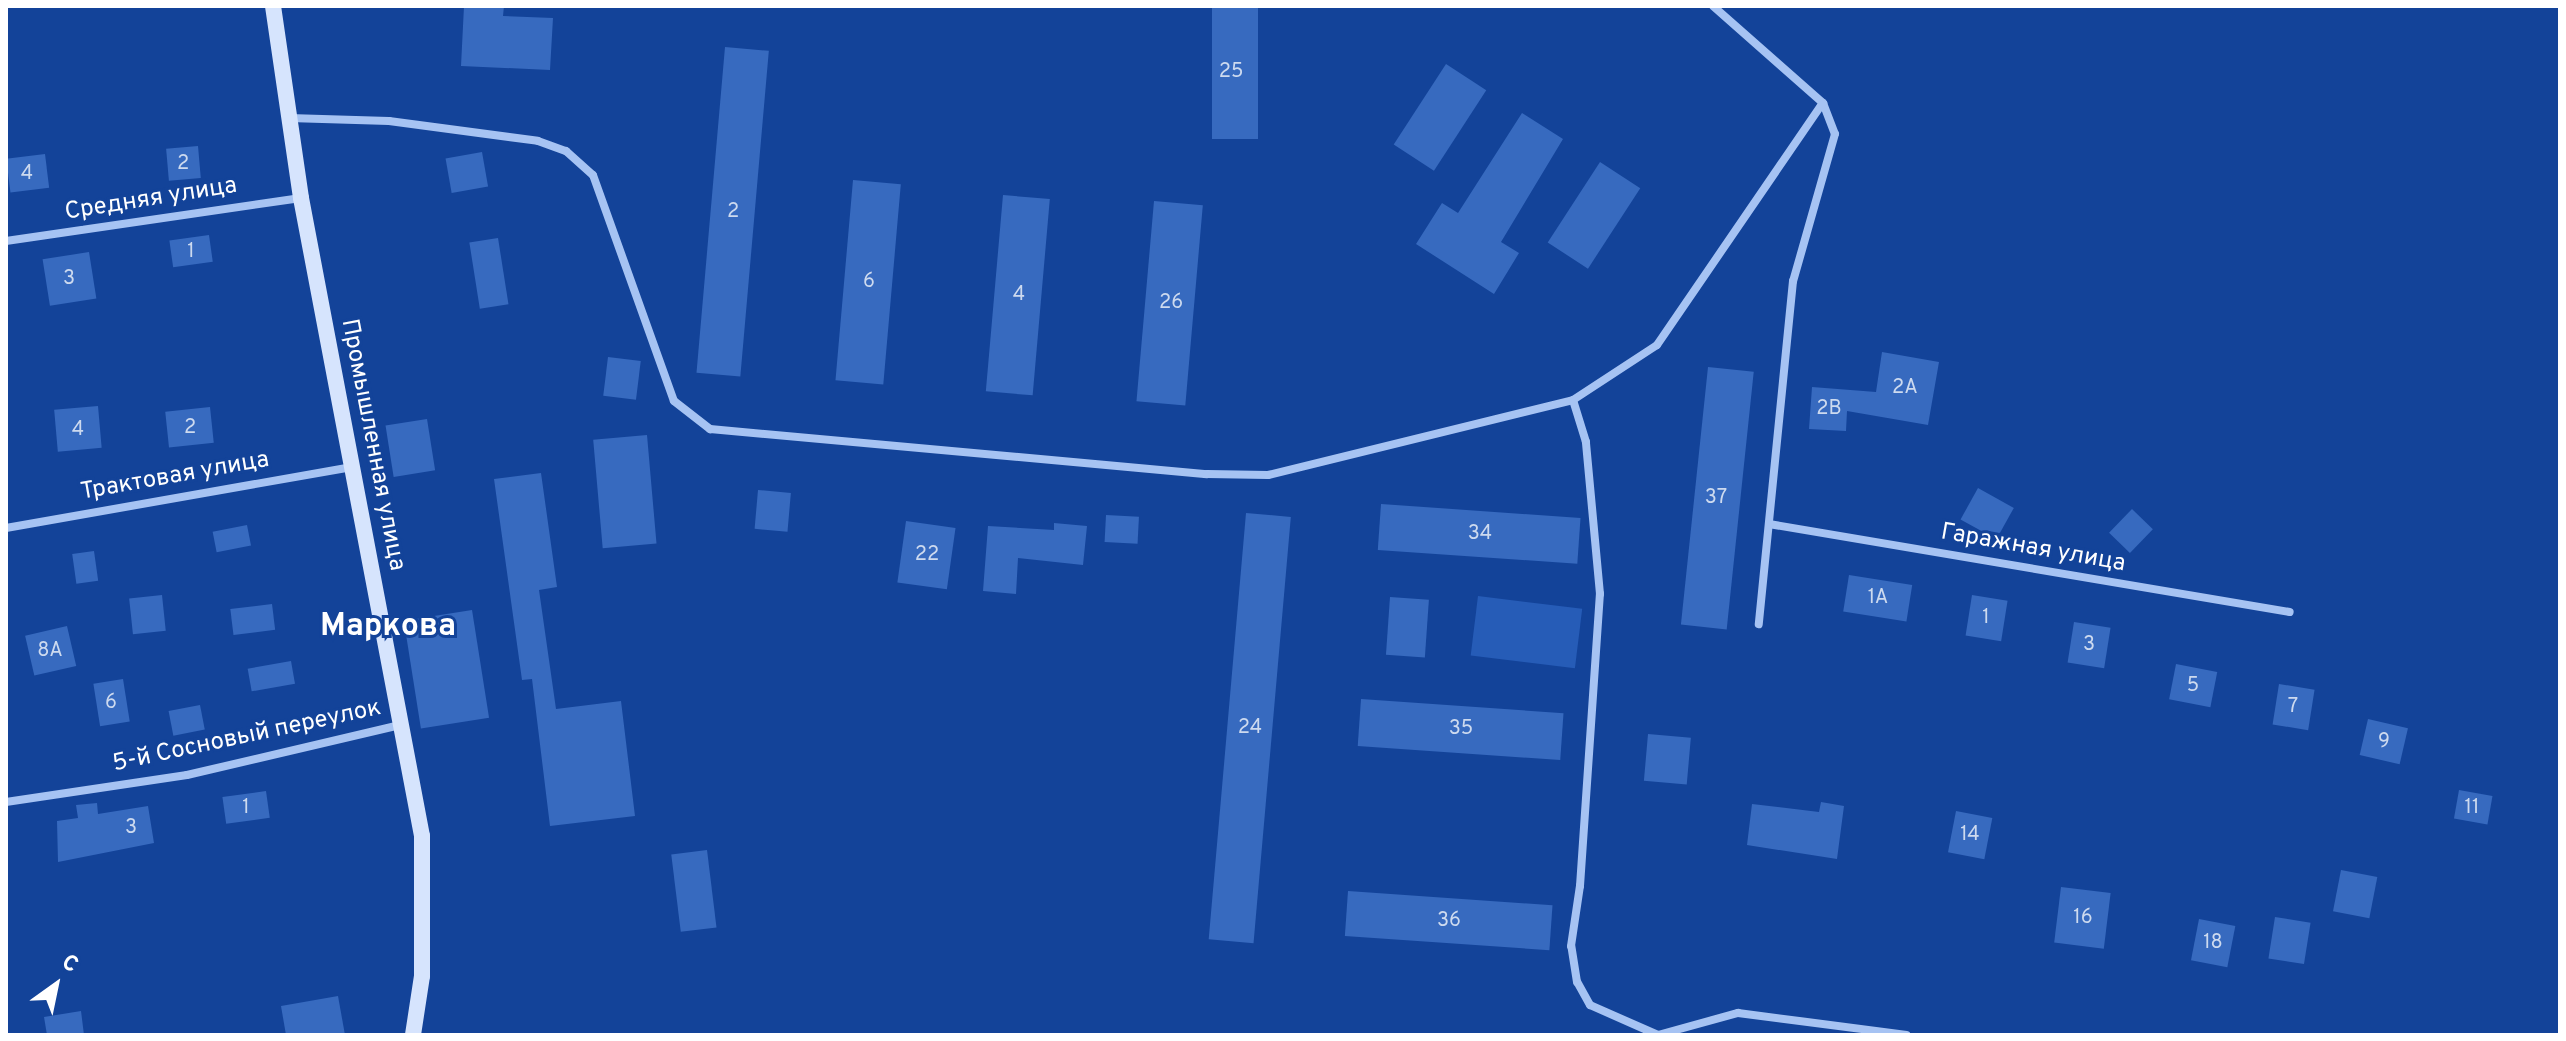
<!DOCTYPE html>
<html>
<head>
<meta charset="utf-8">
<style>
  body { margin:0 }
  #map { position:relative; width:2566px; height:1041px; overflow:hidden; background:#134399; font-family:Overpass,sans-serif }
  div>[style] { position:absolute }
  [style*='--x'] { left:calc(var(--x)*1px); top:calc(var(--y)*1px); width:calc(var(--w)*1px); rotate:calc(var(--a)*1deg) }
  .green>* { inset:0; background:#265cb7; transform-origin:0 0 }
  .building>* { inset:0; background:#376abf; transform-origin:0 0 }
  .street>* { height:8px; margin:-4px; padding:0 4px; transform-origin:4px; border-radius:4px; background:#a6c3f3 }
  .secondary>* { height:16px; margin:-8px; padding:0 8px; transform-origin:8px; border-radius:8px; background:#d6e4fd }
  span { translate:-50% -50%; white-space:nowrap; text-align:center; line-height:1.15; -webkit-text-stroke:6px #134399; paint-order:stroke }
  .number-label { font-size:20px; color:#cddaef }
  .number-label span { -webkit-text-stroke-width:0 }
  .street-label { font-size:24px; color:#fff }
  .district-label { font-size:32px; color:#fff; font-weight:700 }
  .frame { position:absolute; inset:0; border:8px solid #fff; pointer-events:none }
  .north { position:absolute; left:16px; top:945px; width:80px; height:80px; -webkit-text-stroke:6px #134399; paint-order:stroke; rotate:33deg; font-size:22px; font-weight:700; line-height:32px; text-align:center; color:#fff }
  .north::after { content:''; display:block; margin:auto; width:28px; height:36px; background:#fff; clip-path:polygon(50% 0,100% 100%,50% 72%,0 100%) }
</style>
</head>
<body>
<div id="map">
  <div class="green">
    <div style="left:1478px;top:596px;width:105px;height:60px;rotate:7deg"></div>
  </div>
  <div class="building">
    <div style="clip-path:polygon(464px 6px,504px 6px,503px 16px,553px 18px,550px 70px,461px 66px)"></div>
    <div style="left:1212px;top:6px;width:46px;height:133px"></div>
    <div style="left:725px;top:47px;width:44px;height:327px;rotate:5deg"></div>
    <div style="left:1446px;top:64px;width:48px;height:96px;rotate:33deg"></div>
    <div style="clip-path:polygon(1522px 113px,1563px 139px,1501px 242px,1519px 253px,1494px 294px,1416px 244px,1442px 203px,1458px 213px)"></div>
    <div style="left:198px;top:146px;width:32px;height:32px;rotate:85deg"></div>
    <div style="left:482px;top:152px;width:35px;height:37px;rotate:80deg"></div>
    <div style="left:45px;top:154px;width:34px;height:39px;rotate:83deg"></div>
    <div style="left:1600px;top:162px;width:48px;height:96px;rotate:33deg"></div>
    <div style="left:853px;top:180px;width:48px;height:201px;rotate:5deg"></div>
    <div style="left:1003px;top:195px;width:47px;height:197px;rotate:5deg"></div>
    <div style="left:1154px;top:201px;width:49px;height:201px;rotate:5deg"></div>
    <div style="left:209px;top:235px;width:27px;height:40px;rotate:82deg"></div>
    <div style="left:498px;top:238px;width:67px;height:29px;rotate:81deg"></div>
    <div style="left:89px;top:252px;width:47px;height:47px;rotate:81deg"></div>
    <div style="clip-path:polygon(1882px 352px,1939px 362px,1928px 425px,1847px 411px,1846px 431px,1809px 429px,1812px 387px,1876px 392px)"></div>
    <div style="left:608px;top:357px;width:33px;height:39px;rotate:7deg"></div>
    <div style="left:1708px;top:367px;width:46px;height:259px;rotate:6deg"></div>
    <div style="left:98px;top:406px;width:42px;height:44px;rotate:85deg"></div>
    <div style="left:210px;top:407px;width:36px;height:45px;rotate:84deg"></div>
    <div style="left:427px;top:419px;width:52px;height:42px;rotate:81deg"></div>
    <div style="left:647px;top:435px;width:109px;height:54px;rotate:85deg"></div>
    <div style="clip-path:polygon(541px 473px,557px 587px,539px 590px,556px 709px,621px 701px,635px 816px,550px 826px,532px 679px,522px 680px,494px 479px)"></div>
    <div style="left:1978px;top:488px;width:41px;height:36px;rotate:29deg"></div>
    <div style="left:758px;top:490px;width:33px;height:39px;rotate:5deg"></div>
    <div style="left:1381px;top:504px;width:200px;height:46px;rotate:4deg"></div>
    <div style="left:2132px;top:509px;width:29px;height:33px;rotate:44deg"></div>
    <div style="left:1246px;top:513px;width:45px;height:428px;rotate:5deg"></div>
    <div style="left:1106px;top:515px;width:33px;height:27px;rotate:3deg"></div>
    <div style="left:906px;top:521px;width:50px;height:62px;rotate:8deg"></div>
    <div style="clip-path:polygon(1054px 523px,1087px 526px,1083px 565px,1018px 558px,1016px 594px,983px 591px,988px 526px,1054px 530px)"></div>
    <div style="left:247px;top:525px;width:21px;height:35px;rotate:79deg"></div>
    <div style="left:94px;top:551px;width:30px;height:22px;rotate:82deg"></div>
    <div style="left:1849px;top:575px;width:64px;height:37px;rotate:9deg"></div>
    <div style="left:162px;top:595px;width:36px;height:33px;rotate:84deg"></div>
    <div style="left:1972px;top:595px;width:36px;height:41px;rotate:9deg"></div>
    <div style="left:1390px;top:597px;width:39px;height:58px;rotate:4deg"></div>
    <div style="left:272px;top:604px;width:26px;height:42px;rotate:83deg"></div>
    <div style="left:472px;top:610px;width:109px;height:69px;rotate:81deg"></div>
    <div style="left:2074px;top:622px;width:37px;height:41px;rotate:9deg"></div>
    <div style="left:67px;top:626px;width:41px;height:43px;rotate:77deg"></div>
    <div style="left:291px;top:661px;width:23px;height:44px;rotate:80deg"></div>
    <div style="left:2176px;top:664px;width:42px;height:36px;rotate:11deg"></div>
    <div style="left:123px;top:679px;width:43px;height:30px;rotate:81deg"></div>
    <div style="left:2279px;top:684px;width:36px;height:41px;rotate:9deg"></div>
    <div style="left:1361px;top:699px;width:203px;height:47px;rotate:4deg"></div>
    <div style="left:200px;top:705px;width:25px;height:32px;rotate:79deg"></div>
    <div style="left:2368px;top:719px;width:41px;height:37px;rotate:13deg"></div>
    <div style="left:1648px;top:734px;width:43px;height:47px;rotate:5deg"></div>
    <div style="left:2459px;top:790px;width:34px;height:29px;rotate:10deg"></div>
    <div style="left:266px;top:791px;width:27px;height:44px;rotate:82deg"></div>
    <div style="clip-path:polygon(1821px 802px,1844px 806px,1837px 859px,1747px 845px,1752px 804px,1819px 812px)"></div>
    <div style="clip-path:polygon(97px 803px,98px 814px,148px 806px,154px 843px,58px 862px,57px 821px,78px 818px,76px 805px)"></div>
    <div style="left:1956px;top:811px;width:37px;height:42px;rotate:11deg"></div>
    <div style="left:707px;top:850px;width:78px;height:36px;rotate:83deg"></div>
    <div style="left:2341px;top:870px;width:37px;height:42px;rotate:11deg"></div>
    <div style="left:2061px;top:887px;width:50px;height:56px;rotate:7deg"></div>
    <div style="left:1348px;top:891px;width:205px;height:45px;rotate:4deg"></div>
    <div style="left:2275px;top:917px;width:36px;height:42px;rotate:9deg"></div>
    <div style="left:2199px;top:919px;width:37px;height:42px;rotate:11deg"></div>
    <div style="clip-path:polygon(338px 996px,345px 1035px,286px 1035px,281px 1006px)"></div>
    <div style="clip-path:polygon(81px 1011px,84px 1035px,47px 1035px,44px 1017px)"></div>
  </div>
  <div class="street">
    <div style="--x:1713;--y:6;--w:147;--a:41.4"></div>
    <div style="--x:1823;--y:103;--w:33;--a:69"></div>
    <div style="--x:1835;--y:134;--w:153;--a:105.9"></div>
    <div style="--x:1793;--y:281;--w:345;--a:95.7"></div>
    <div style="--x:289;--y:118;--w:100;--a:1.7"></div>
    <div style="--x:389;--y:121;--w:150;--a:7.6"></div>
    <div style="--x:538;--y:141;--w:30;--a:20"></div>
    <div style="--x:566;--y:151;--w:36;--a:42"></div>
    <div style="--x:593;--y:175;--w:240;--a:70.3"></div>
    <div style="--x:674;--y:401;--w:46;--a:37.9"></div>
    <div style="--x:710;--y:429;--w:499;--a:5.2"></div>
    <div style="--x:1207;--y:474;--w:61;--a:0.9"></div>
    <div style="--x:1268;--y:475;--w:314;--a:-13.8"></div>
    <div style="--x:6;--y:241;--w:298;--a:-8.3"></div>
    <div style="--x:1769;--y:524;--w:528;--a:9.59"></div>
    <div style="--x:6;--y:528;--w:350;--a:-10"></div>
    <div style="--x:6;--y:802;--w:183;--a:-8.5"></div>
    <div style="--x:187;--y:775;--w:220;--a:-13.2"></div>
    <div style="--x:1658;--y:1035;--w:74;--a:-156.2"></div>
    <div style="--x:1590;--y:1005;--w:26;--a:-119"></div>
    <div style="--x:1577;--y:982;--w:36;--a:-99"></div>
    <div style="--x:1571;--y:946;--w:61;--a:-81.5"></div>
    <div style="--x:1580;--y:886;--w:293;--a:-86.1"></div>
    <div style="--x:1600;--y:594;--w:153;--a:-95.3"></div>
    <div style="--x:1586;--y:442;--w:44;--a:-107.2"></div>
    <div style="--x:1573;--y:400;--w:100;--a:-33.2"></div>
    <div style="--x:1657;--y:345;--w:293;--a:-55.6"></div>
    <div style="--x:1658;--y:1035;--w:83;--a:-15.4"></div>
    <div style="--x:1738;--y:1013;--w:170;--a:7.4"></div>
  </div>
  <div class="secondary">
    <div style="--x:273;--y:6;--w:194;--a:81.7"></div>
    <div style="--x:301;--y:198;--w:649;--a:79.26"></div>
    <div style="--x:422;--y:836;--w:140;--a:90"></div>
    <div style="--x:422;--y:976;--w:60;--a:98.7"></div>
  </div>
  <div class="number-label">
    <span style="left:1231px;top:72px">25</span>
    <span style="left:183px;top:164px">2</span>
    <span style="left:27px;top:174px">4</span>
    <span style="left:733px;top:212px">2</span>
    <span style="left:191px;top:252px">1</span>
    <span style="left:69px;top:279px">3</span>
    <span style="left:869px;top:282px">6</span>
    <span style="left:1019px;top:295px">4</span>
    <span style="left:1171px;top:303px">26</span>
    <span style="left:1905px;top:388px">2А</span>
    <span style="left:1829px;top:409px">2В</span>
    <span style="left:190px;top:428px">2</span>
    <span style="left:78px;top:430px">4</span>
    <span style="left:1716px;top:498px">37</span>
    <span style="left:1480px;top:534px">34</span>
    <span style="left:927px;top:555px">22</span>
    <span style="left:1878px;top:598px">1А</span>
    <span style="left:1986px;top:618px">1</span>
    <span style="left:2089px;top:645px">3</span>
    <span style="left:50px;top:651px">8А</span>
    <span style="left:2193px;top:686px">5</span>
    <span style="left:111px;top:703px">6</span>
    <span style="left:2293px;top:707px">7</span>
    <span style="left:1250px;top:728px">24</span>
    <span style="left:1461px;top:729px">35</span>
    <span style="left:2384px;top:742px">9</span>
    <span style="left:246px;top:808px">1</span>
    <span style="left:2472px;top:808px">11</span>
    <span style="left:131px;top:828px">3</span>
    <span style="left:1970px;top:835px">14</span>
    <span style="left:2083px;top:918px">16</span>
    <span style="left:1449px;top:921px">36</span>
    <span style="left:2213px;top:943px">18</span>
  </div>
  <div class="street-label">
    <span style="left:151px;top:200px;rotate:-9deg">Средняя улица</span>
    <span style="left:372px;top:445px;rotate:79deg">Промышленная улица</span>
    <span style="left:175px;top:477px;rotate:-10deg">Трактовая улица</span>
    <span style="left:2033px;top:549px;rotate:10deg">Гаражная улица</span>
    <span style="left:247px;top:737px;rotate:-12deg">5-й Сосновый переулок</span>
  </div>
  <div class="district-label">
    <span style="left:388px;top:627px">Маркова</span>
  </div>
  <div class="frame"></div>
  <div class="north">С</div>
</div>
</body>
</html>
